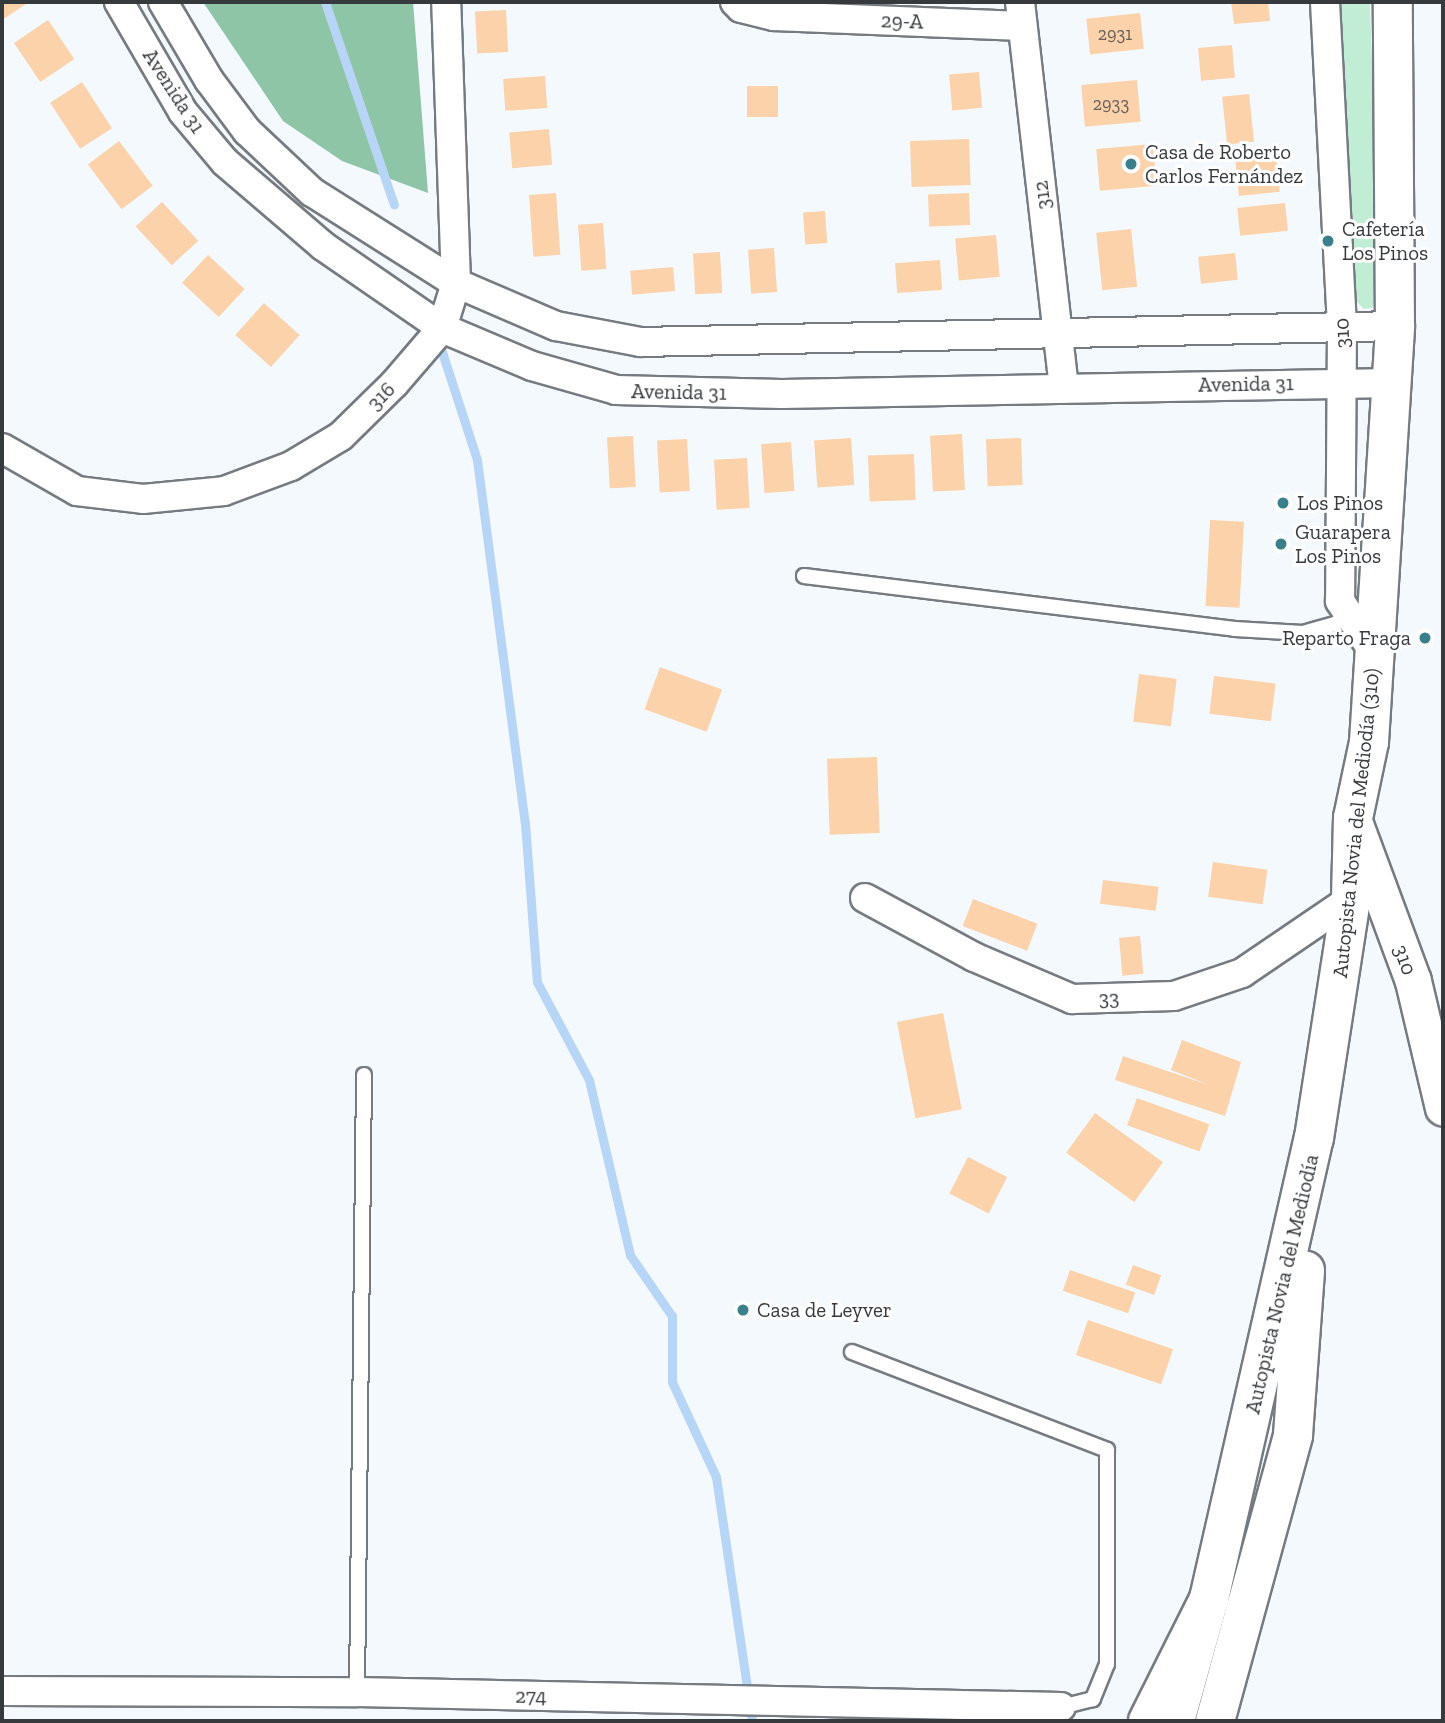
<!DOCTYPE html>
<html>
<head>
<meta charset="utf-8">
<style>
  body { margin:0 }
  #map { position:relative; width:1445px; height:1723px; overflow:hidden; background:#f4f9fe; font-family:"Zilla Slab",serif }
  div>[style] { position:absolute }
  [style*='--x'] { left:calc(var(--x)*1px); top:calc(var(--y)*1px); width:calc(var(--w)*1px); rotate:calc(var(--a)*1deg) }
  .green>* { inset:0; background:#c1edd5 }
  .forest>* { inset:0; background:#8ec5a7 }
  .stream>* { height:9px; margin:-4.5px; padding:0 4.5px; transform-origin:4.5px; border-radius:4.5px; background:#b7d5f6 }
  .building>* { inset:0; background:#fbd2a9; transform-origin:0 0 }
  .roads { filter:drop-shadow(2px 0 #757b81) drop-shadow(-2px 0 #757b81) drop-shadow(0 2px #757b81) drop-shadow(0 -2px #757b81) }
  .service>* { height:14px; margin:-7px; padding:0 7px; transform-origin:7px; border-radius:7px; background:#fff }
  .minor>* { height:28px; margin:-14px; padding:0 14px; transform-origin:14px; border-radius:14px; background:#fff }
  .tertiary>* { height:35px; margin:-17.5px; padding:0 17.5px; transform-origin:17.5px; border-radius:17.5px; background:#fff }
  .primary>* { height:38px; margin:-19px; padding:0 19px; transform-origin:19px; border-radius:19px; background:#fff }
  .trunk>* { height:38px; margin:-19px; padding:0 19px; transform-origin:19px; border-radius:19px; background:#fff }
  .motorway>* { height:38px; margin:-19px; padding:0 19px; transform-origin:19px; border-radius:19px; background:#fff }
  .dots>* { width:19px; height:19px; translate:-50% -50%; box-sizing:border-box; border:4px solid #fff; border-radius:50% }
  span { translate:-50% -50%; white-space:nowrap; text-align:center; line-height:1.15; -webkit-text-stroke:6px #fff; paint-order:stroke }
  .number-label { font-size:18px; color:#686057 }
  .number-label span { -webkit-text-stroke-width:0 }
  .street-label { font-size:21px; color:#373a3c }
  .poi-label { font-size:21px; color:#373a3c }
  .left { translate:0 -50%; text-align:left }
  .right { translate:-100% -50%; text-align:right }
  .frame { position:absolute; inset:0; border:4px solid #373a3c; pointer-events:none }
</style>
</head>
<body>
<div id="map">
  <div class="green">
    <div style="clip-path:polygon(1337px 2px,1370px 2px,1370px 9px,1382px 300px,1380px 306px,1364px 309px,1357px 302px)"></div>
  </div>
  <div class="forest">
    <div style="clip-path:polygon(203px 2px,413px 2px,428px 193px,342px 161px,283px 121px)"></div>
  </div>
  <div class="stream">
    <div style="--x:325;--y:2;--w:214;--a:71.2"></div>
    <div style="--x:442;--y:352;--w:114;--a:72"></div>
    <div style="--x:477;--y:460;--w:366;--a:82.5"></div>
    <div style="--x:525;--y:823;--w:159;--a:85.7"></div>
    <div style="--x:537;--y:982;--w:111;--a:62"></div>
    <div style="--x:589;--y:1080;--w:180;--a:76.8"></div>
    <div style="--x:630;--y:1255;--w:74;--a:55.5"></div>
    <div style="--x:672;--y:1316;--w:66;--a:90"></div>
    <div style="--x:672;--y:1382;--w:105;--a:65.1"></div>
    <div style="--x:716;--y:1477;--w:247;--a:81.6"></div>
  </div>
  <div class="building">
    <div style="clip-path:polygon(2px 2px,29px 2px,2px 20px)"></div>
    <div style="clip-path:polygon(1231px 2px,1268px 2px,1270px 21px,1234px 24px)"></div>
    <div style="left:506px;top:10px;width:42px;height:31px;rotate:87deg"></div>
    <div style="left:1140px;top:13px;width:36px;height:54px;rotate:84deg"></div>
    <div style="left:48px;top:20px;width:47px;height:41px;rotate:56deg"></div>
    <div style="left:1232px;top:45px;width:33px;height:34px;rotate:85deg"></div>
    <div style="left:979px;top:72px;width:36px;height:30px;rotate:85deg"></div>
    <div style="left:545px;top:76px;width:32px;height:42px;rotate:86deg"></div>
    <div style="left:1137px;top:80px;width:42px;height:56px;rotate:85deg"></div>
    <div style="left:82px;top:82px;width:55px;height:38px;rotate:57deg"></div>
    <div style="left:747px;top:86px;width:31px;height:31px"></div>
    <div style="left:1249px;top:94px;width:48px;height:27px;rotate:84deg"></div>
    <div style="left:549px;top:129px;width:36px;height:40px;rotate:85deg"></div>
    <div style="left:969px;top:139px;width:46px;height:59px;rotate:88deg"></div>
    <div style="left:119px;top:141px;width:56px;height:39px;rotate:53deg"></div>
    <div style="left:1153px;top:144px;width:42px;height:57px;rotate:85deg"></div>
    <div style="left:1276px;top:156px;width:36px;height:41px;rotate:84deg"></div>
    <div style="left:556px;top:193px;width:62px;height:27px;rotate:86deg"></div>
    <div style="left:969px;top:193px;width:32px;height:41px;rotate:88deg"></div>
    <div style="left:162px;top:202px;width:53px;height:36px;rotate:47deg"></div>
    <div style="left:1285px;top:203px;width:28px;height:48px;rotate:84deg"></div>
    <div style="left:825px;top:211px;width:32px;height:22px;rotate:86deg"></div>
    <div style="left:603px;top:223px;width:46px;height:25px;rotate:86deg"></div>
    <div style="left:1131px;top:229px;width:58px;height:35px;rotate:84deg"></div>
    <div style="left:996px;top:235px;width:42px;height:41px;rotate:85deg"></div>
    <div style="left:774px;top:248px;width:44px;height:26px;rotate:86deg"></div>
    <div style="left:720px;top:252px;width:41px;height:27px;rotate:87deg"></div>
    <div style="left:1235px;top:253px;width:27px;height:37px;rotate:84deg"></div>
    <div style="left:208px;top:255px;width:50px;height:38px;rotate:43deg"></div>
    <div style="left:940px;top:260px;width:30px;height:45px;rotate:86deg"></div>
    <div style="left:673px;top:267px;width:24px;height:43px;rotate:85deg"></div>
    <div style="left:264px;top:303px;width:48px;height:43px;rotate:42deg"></div>
    <div style="left:962px;top:434px;width:56px;height:32px;rotate:87deg"></div>
    <div style="left:633px;top:436px;width:51px;height:26px;rotate:87deg"></div>
    <div style="left:851px;top:438px;width:47px;height:37px;rotate:86deg"></div>
    <div style="left:1021px;top:438px;width:47px;height:35px;rotate:88deg"></div>
    <div style="left:687px;top:439px;width:52px;height:30px;rotate:87deg"></div>
    <div style="left:791px;top:442px;width:49px;height:30px;rotate:86deg"></div>
    <div style="left:914px;top:454px;width:46px;height:46px;rotate:88deg"></div>
    <div style="left:747px;top:458px;width:50px;height:33px;rotate:87deg"></div>
    <div style="left:1210px;top:520px;width:34px;height:86px;rotate:3deg"></div>
    <div style="left:660px;top:667px;width:66px;height:45px;rotate:20deg"></div>
    <div style="left:1139px;top:674px;width:38px;height:48px;rotate:7deg"></div>
    <div style="left:1214px;top:676px;width:62px;height:38px;rotate:7deg"></div>
    <div style="left:877px;top:757px;width:76px;height:50px;rotate:88deg"></div>
    <div style="left:1213px;top:862px;width:55px;height:35px;rotate:8deg"></div>
    <div style="left:1103px;top:880px;width:56px;height:24px;rotate:7deg"></div>
    <div style="left:973px;top:899px;width:69px;height:29px;rotate:21deg"></div>
    <div style="left:1140px;top:936px;width:38px;height:21px;rotate:85deg"></div>
    <div style="left:943px;top:1013px;width:98px;height:47px;rotate:79deg"></div>
    <div style="clip-path:polygon(1182px 1040px,1241px 1062px,1225px 1116px,1115px 1080px,1123px 1056px,1209px 1085px,1171px 1070px)"></div>
    <div style="left:1137px;top:1098px;width:77px;height:29px;rotate:20deg"></div>
    <div style="left:1095px;top:1113px;width:84px;height:49px;rotate:36deg"></div>
    <div style="left:968px;top:1157px;width:44px;height:41px;rotate:27deg"></div>
    <div style="left:1133px;top:1265px;width:30px;height:21px;rotate:20deg"></div>
    <div style="left:1070px;top:1270px;width:69px;height:22px;rotate:19deg"></div>
    <div style="left:1088px;top:1320px;width:90px;height:37px;rotate:19deg"></div>
  </div>
  <div class="roads">
    <div class="service">
      <div style="--x:804;--y:576;--w:434;--a:7"></div>
      <div style="--x:1235;--y:629;--w:68;--a:3.4"></div>
      <div style="--x:1303;--y:633;--w:33;--a:-16"></div>
      <div style="--x:1335;--y:624;--w:18;--a:-34"></div>
      <div style="--x:852;--y:1352;--w:273;--a:21"></div>
      <div style="--x:1107;--y:1450;--w:214;--a:90"></div>
      <div style="--x:1107;--y:1664;--w:38;--a:112"></div>
      <div style="--x:1093;--y:1699;--w:33;--a:166"></div>
      <div style="--x:357;--y:1692;--w:617;--a:-89.35"></div>
    </div>
    <div class="minor">
      <div style="--x:119;--y:2;--w:127;--a:59.8"></div>
      <div style="--x:183;--y:112;--w:65;--a:50"></div>
      <div style="--x:225;--y:162;--w:129;--a:40.6"></div>
      <div style="--x:323;--y:246;--w:145;--a:34.6"></div>
      <div style="--x:442;--y:328;--w:98;--a:22.9"></div>
      <div style="--x:532;--y:366;--w:87;--a:15.9"></div>
      <div style="--x:616;--y:390;--w:166;--a:1.4"></div>
      <div style="--x:782;--y:394;--w:611;--a:-1.03"></div>
      <div style="--x:163;--y:2;--w:91;--a:59.5"></div>
      <div style="--x:209;--y:80;--w:64;--a:53.3"></div>
      <div style="--x:247;--y:131;--w:89;--a:43.2"></div>
      <div style="--x:312;--y:192;--w:170;--a:32.3"></div>
      <div style="--x:456;--y:283;--w:109;--a:23.3"></div>
      <div style="--x:556;--y:326;--w:86;--a:10.8"></div>
      <div style="--x:640;--y:342;--w:755;--a:-1.21"></div>
      <div style="--x:735;--y:2;--w:8;--a:45"></div>
      <div style="--x:741;--y:8;--w:34;--a:14"></div>
      <div style="--x:774;--y:16;--w:248;--a:2.3"></div>
      <div style="--x:1020;--y:2;--w:389;--a:83.5"></div>
      <div style="--x:1325;--y:2;--w:325;--a:87"></div>
      <div style="--x:1342;--y:327;--w:274;--a:90.4"></div>
      <div style="--x:1340;--y:601;--w:64;--a:56.6"></div>
      <div style="--x:2;--y:448;--w:86;--a:29.8"></div>
      <div style="--x:77;--y:491;--w:66;--a:6.9"></div>
      <div style="--x:143;--y:499;--w:81;--a:-5.6"></div>
      <div style="--x:224;--y:491;--w:72;--a:-20.5"></div>
      <div style="--x:291;--y:466;--w:58;--a:-31"></div>
      <div style="--x:341;--y:436;--w:74;--a:-44.5"></div>
      <div style="--x:394;--y:384;--w:74;--a:-49.4"></div>
      <div style="--x:442;--y:328;--w:47;--a:-72.7"></div>
      <div style="--x:456;--y:283;--w:281;--a:-92"></div>
      <div style="--x:865;--y:898;--w:124;--a:28.4"></div>
      <div style="--x:974;--y:957;--w:107;--a:23.2"></div>
      <div style="--x:1072;--y:999;--w:102;--a:-1.7"></div>
      <div style="--x:1174;--y:996;--w:72;--a:-18.7"></div>
      <div style="--x:1242;--y:973;--w:132;--a:-34.2"></div>
      <div style="--x:2;--y:1691;--w:355;--a:0.2"></div>
      <div style="--x:357;--y:1692;--w:704;--a:1.22"></div>
    </div>
    <div class="tertiary">
      <div style="--x:1355;--y:824;--w:167;--a:69.7"></div>
      <div style="--x:1413;--y:981;--w:130;--a:76.7"></div>
    </div>
    <div class="primary">
      <div style="--x:1314;--y:1138;--w:242;--a:-81.2"></div>
      <div style="--x:1351;--y:899;--w:81;--a:-88.6"></div>
      <div style="--x:1353;--y:818;--w:78;--a:-78.1"></div>
      <div style="--x:1369;--y:742;--w:417;--a:-86.4"></div>
      <div style="--x:1395;--y:326;--w:324;--a:-90.4"></div>
    </div>
    <div class="trunk">
      <div style="--x:1175;--y:1721;--w:127;--a:-74.4"></div>
      <div style="--x:1209;--y:1599;--w:473;--a:-77.2"></div>
      <div style="--x:1215;--y:1721;--w:296;--a:-74.7"></div>
      <div style="--x:1293;--y:1435;--w:165;--a:-85.8"></div>
    </div>
    <div class="motorway">
      <div style="--x:1148;--y:1721;--w:136;--a:-63.4"></div>
    </div>
  </div>
  <div class="dots">
    <div style="left:1131px;top:164px;background:#397f8c"></div>
    <div style="left:1328px;top:241px;background:#397f8c"></div>
    <div style="left:1283px;top:503px;background:#397f8c"></div>
    <div style="left:1281px;top:544px;background:#397f8c"></div>
    <div style="left:1425px;top:638px;background:#397f8c"></div>
    <div style="left:743px;top:1310px;background:#397f8c"></div>
  </div>
  <div class="number-label">
    <span style="left:1115px;top:34px">2931</span>
    <span style="left:1111px;top:104px">2933</span>
  </div>
  <div class="street-label">
    <span style="left:902px;top:21px;rotate:2deg">29-A</span>
    <span style="left:174px;top:91px;rotate:57deg">Avenida 31</span>
    <span style="left:1042px;top:195px;rotate:-97deg">312</span>
    <span style="left:1342px;top:333px;rotate:-92deg">310</span>
    <span style="left:1246px;top:384px;rotate:-1deg">Avenida 31</span>
    <span style="left:679px;top:392px;rotate:1deg">Avenida 31</span>
    <span style="left:381px;top:396px;rotate:-45deg">316</span>
    <span style="left:1356px;top:823px;rotate:-84deg">Autopista Novia del Mediodía (310)</span>
    <span style="left:1405px;top:960px;rotate:70deg">310</span>
    <span style="left:1109px;top:998px;rotate:-2deg">33</span>
    <span style="left:1282px;top:1284px;rotate:-77deg">Autopista Novia del Mediodía</span>
    <span style="left:531px;top:1696px;rotate:1deg">274</span>
  </div>
  <div class="poi-label">
    <span class="left" style="left:1145px;top:164px">Casa de Roberto<br>Carlos Fernández</span>
    <span class="left" style="left:1342px;top:241px">Cafetería<br>Los Pinos</span>
    <span class="left" style="left:1297px;top:503px">Los Pinos</span>
    <span class="left" style="left:1295px;top:544px">Guarapera<br>Los Pinos</span>
    <span class="right" style="left:1411px;top:638px">Reparto Fraga</span>
    <span class="left" style="left:757px;top:1310px">Casa de Leyver</span>
  </div>
  <div class="frame"></div>
</div>
</body>
</html>
